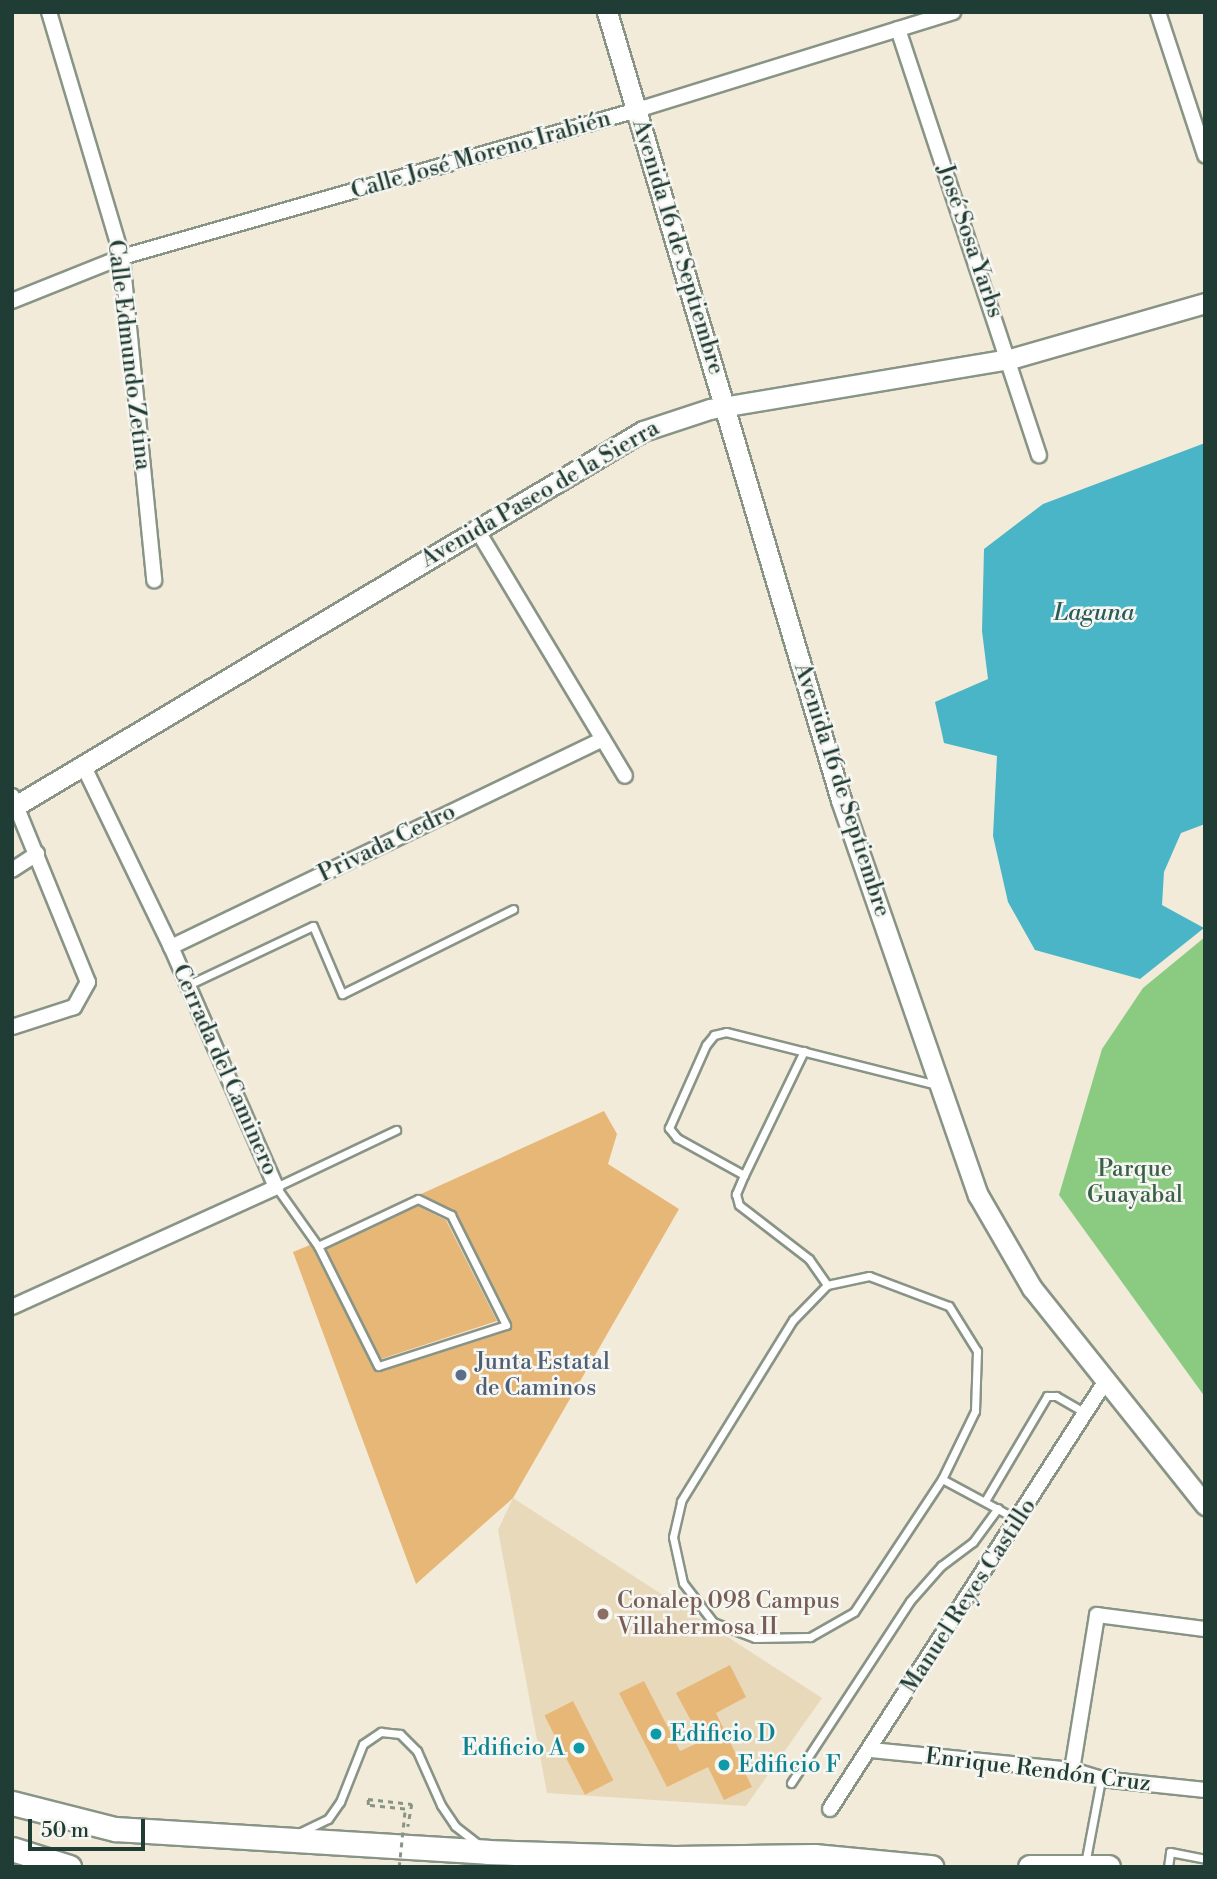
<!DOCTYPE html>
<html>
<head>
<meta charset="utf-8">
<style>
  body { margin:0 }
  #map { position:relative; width:1217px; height:1879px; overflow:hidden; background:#f2ebd9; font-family:"Libre Bodoni",serif }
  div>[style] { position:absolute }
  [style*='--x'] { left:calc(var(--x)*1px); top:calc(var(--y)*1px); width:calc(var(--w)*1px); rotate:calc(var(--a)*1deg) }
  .built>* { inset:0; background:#e8d9ba }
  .green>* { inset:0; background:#8aca81 }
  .water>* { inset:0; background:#49b5c6 }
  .building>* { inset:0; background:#e7b778; transform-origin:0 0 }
  .path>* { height:2.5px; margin-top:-1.25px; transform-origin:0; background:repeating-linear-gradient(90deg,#889486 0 5px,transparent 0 10px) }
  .roads { filter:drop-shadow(2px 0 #889486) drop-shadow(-2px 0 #889486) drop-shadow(0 2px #889486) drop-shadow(0 -2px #889486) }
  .service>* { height:7px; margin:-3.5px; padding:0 3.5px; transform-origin:3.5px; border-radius:3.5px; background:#fff }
  .minor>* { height:14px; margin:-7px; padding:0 7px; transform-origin:7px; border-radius:7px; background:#fff }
  .secondary>* { height:19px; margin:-9.5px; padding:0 9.5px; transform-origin:9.5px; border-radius:9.5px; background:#fff }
  .primary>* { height:23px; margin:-11.5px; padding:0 11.5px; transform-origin:11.5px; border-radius:11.5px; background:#fff }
  .path-bridge>* { height:2.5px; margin-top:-1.25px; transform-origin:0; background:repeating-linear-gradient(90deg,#889486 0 5px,transparent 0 10px) }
  .dots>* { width:19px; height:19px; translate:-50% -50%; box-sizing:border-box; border:4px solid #f6f6f2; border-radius:50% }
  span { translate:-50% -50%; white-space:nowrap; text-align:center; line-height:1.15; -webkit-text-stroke:5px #f6f6f2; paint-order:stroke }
  .street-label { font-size:23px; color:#1f3d34 }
  .park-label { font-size:23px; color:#3a6047 }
  .service-label { font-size:23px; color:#4e5e75 }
  .left { translate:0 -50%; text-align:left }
  .education-label { font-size:23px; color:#785e54 }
  .culture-label { font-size:23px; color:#0d838f }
  .right { translate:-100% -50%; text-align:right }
  .water-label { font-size:24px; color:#2a5b58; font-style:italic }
  .frame { position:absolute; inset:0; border:14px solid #1f3d34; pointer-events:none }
  .scale { position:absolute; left:28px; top:1819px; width:117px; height:32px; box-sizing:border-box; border:4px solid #1f3d34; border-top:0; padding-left:9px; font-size:21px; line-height:24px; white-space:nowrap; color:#1f3d34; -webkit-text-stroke:5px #f6f6f2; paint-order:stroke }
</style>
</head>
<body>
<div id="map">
  <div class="built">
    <div style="clip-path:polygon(513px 1498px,822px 1698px,746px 1806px,547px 1793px,498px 1530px)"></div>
  </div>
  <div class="green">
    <div style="clip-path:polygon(1205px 937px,1205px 1397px,1059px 1195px,1102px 1049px,1143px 988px)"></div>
  </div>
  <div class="water">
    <div style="clip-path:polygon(1205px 443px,1205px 824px,1181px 833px,1164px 872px,1162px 905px,1204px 928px,1140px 979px,1035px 950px,1008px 902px,993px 836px,997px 756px,944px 743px,935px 702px,988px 679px,982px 631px,984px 549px,1043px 504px)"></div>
  </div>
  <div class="building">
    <div style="clip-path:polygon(604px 1111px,617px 1134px,608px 1164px,679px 1209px,513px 1498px,416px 1584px,293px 1252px,310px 1245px,313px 1249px,376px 1372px,508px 1331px,511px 1322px,456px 1212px,421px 1194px)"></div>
    <div style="clip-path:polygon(418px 1206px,446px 1220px,497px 1321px,381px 1359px,326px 1249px)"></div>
    <div style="clip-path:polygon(730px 1665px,746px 1697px,716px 1713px,752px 1787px,724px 1800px,708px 1767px,667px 1787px,619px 1693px,644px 1681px,680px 1751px,702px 1741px,676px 1693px)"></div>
    <div style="left:573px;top:1701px;width:89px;height:32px;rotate:63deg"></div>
  </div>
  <div class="path">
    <div style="--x:405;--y:1809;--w:37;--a:-174"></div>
    <div style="--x:368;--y:1805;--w:6;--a:-90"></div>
    <div style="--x:368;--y:1799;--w:44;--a:6.5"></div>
    <div style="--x:412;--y:1804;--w:23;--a:100"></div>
  </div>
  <div class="roads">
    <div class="service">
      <div style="--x:188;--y:985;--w:138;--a:-25.3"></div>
      <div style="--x:313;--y:926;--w:74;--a:66.9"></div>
      <div style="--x:342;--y:994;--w:191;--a:-26.4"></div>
      <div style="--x:804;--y:1051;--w:138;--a:115.8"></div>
      <div style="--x:744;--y:1175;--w:77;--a:-151.1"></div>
      <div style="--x:677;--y:1138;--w:13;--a:-129"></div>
      <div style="--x:669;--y:1128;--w:91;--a:-66"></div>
      <div style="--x:706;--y:1045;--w:13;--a:-51"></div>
      <div style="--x:714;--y:1035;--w:12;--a:-14"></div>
      <div style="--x:726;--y:1032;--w:218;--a:14.1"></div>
      <div style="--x:744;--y:1175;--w:21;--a:113"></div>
      <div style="--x:736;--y:1194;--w:11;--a:75"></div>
      <div style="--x:739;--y:1205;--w:88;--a:37.6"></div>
      <div style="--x:809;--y:1259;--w:32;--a:55"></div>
      <div style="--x:318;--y:1246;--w:110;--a:-25.2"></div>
      <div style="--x:418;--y:1199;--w:37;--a:26"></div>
      <div style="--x:451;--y:1215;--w:123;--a:63.4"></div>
      <div style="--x:506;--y:1325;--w:134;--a:162.2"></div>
      <div style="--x:378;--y:1366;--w:134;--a:-116.6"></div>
      <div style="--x:318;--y:1246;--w:72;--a:-125.4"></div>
      <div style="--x:276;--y:1187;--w:133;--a:-25.4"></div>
      <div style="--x:869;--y:1276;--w:85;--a:20.6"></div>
      <div style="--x:949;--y:1306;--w:53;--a:58.1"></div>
      <div style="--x:977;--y:1351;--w:60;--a:91.9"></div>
      <div style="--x:975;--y:1411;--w:76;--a:115.9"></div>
      <div style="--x:942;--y:1479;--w:159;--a:123.5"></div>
      <div style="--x:854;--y:1612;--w:51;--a:150.4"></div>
      <div style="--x:810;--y:1637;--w:55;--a:179"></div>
      <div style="--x:755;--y:1638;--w:45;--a:-159.1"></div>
      <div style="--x:713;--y:1622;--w:49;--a:-127.6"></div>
      <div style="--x:683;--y:1583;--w:47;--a:-102.3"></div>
      <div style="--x:673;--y:1537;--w:37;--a:-77"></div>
      <div style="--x:681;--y:1501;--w:213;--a:-58.3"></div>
      <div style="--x:793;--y:1320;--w:49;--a:-45.8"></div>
      <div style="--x:827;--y:1285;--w:43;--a:-12.1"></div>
      <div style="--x:942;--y:1479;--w:86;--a:28.3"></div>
      <div style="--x:985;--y:1501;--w:122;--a:-59.4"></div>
      <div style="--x:1047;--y:1396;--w:9;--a:0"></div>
      <div style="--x:1056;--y:1396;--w:34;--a:30"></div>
      <div style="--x:791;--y:1783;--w:217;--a:-56.8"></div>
      <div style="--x:910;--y:1601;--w:47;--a:-48.5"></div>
      <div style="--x:941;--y:1566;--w:40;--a:-37"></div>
      <div style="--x:973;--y:1542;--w:42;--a:-53.7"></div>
      <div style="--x:301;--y:1832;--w:30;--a:-26"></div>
      <div style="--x:328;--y:1819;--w:21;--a:-55"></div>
      <div style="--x:340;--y:1802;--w:62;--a:-68.4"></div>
      <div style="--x:363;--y:1744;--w:22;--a:-34"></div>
      <div style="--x:381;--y:1732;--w:19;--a:6"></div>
      <div style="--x:400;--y:1734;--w:24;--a:45"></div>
      <div style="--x:417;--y:1751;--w:59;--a:66"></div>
      <div style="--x:441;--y:1805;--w:25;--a:56"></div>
      <div style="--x:455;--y:1826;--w:31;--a:38"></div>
      <div style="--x:1085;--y:1864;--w:86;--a:-79.3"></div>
      <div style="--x:1168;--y:1867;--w:15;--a:-82"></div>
      <div style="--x:1170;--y:1852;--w:36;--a:11"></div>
    </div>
    <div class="minor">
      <div style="--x:49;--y:12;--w:256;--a:73.4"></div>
      <div style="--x:122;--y:257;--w:325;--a:84.3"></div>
      <div style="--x:1158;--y:12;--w:151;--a:71.8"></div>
      <div style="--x:898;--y:29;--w:449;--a:71.7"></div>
      <div style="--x:12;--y:301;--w:118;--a:-21.8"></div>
      <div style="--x:122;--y:257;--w:536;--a:-15.93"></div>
      <div style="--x:637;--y:110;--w:331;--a:-17.2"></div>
      <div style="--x:476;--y:528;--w:289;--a:59"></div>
      <div style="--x:12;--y:796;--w:201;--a:67.8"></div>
      <div style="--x:88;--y:982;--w:29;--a:119"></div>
      <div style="--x:74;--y:1007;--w:65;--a:162.1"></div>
      <div style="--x:12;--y:870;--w:30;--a:-33"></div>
      <div style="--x:171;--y:947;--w:479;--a:-25.7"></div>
      <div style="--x:12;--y:1307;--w:290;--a:-24.4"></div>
      <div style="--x:276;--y:1187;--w:262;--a:-113.6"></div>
      <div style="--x:171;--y:947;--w:200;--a:-115.8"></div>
      <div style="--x:871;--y:1750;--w:202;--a:5.7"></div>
      <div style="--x:1072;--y:1770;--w:30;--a:17"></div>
      <div style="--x:1101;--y:1779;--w:105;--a:6"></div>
      <div style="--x:1072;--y:1770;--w:157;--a:-80.8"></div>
      <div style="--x:1097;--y:1615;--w:109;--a:7.4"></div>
      <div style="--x:830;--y:1809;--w:508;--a:-57.22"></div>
    </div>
    <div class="secondary">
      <div style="--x:607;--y:12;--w:822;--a:73.46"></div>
      <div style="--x:841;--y:800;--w:418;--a:70.9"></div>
      <div style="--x:978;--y:1195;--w:108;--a:59.9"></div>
      <div style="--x:1032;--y:1288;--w:278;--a:51.4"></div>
      <div style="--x:12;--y:808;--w:735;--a:-30.86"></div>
      <div style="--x:643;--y:431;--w:71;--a:-18.2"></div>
      <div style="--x:710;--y:409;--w:304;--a:-9.5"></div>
      <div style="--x:1010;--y:359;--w:203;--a:-16"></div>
    </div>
    <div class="primary">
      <div style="--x:12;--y:1803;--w:106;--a:14.2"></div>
      <div style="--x:115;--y:1829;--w:373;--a:3.5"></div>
      <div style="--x:487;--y:1852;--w:187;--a:1.8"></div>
      <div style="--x:674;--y:1858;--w:140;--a:-0.8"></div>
      <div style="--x:814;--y:1856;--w:118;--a:5.4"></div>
      <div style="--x:12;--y:1849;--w:60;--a:17.5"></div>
      <div style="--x:1030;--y:1867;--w:78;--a:0"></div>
    </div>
  </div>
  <div class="path-bridge">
    <div style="--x:399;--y:1867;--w:58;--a:-84.1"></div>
  </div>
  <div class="dots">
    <div style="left:461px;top:1375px;background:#5c6f8a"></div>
    <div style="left:603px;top:1614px;background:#8d6e63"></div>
    <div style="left:656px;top:1734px;background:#0f9aa8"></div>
    <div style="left:579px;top:1748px;background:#0f9aa8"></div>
    <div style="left:724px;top:1765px;background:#0f9aa8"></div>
  </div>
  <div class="street-label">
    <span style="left:481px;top:155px;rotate:-16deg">Calle José Moreno Irabién</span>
    <span style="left:970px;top:241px;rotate:71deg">José Sosa Yarbs</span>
    <span style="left:678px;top:247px;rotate:73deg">Avenida 16 de Septiembre</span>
    <span style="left:129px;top:355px;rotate:83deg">Calle Edmundo Zetina</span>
    <span style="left:540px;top:494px;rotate:-30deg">Avenida Paseo de la Sierra</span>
    <span style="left:842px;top:790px;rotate:72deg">Avenida 16 de Septiembre</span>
    <span style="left:387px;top:843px;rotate:-26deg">Privada Cedro</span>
    <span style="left:225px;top:1070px;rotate:66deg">Cerrada del Caminero</span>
    <span style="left:969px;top:1596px;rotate:-57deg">Manuel Reyes Castillo</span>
    <span style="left:1038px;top:1770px;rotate:7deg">Enrique Rendón Cruz</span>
  </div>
  <div class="park-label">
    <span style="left:1135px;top:1182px">Parque<br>Guayabal</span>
  </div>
  <div class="service-label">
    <span class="left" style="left:475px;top:1375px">Junta Estatal<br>de Caminos</span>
  </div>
  <div class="education-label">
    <span class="left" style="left:617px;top:1614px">Conalep 098 Campus<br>Villahermosa II</span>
  </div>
  <div class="culture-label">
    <span class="left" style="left:670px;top:1734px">Edificio D</span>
    <span class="right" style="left:565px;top:1748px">Edificio A</span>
    <span class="left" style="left:738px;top:1765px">Edificio F</span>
  </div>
  <div class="water-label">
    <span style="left:1094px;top:614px">Laguna</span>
  </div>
  <div class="frame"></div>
  <div class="scale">50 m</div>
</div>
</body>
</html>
